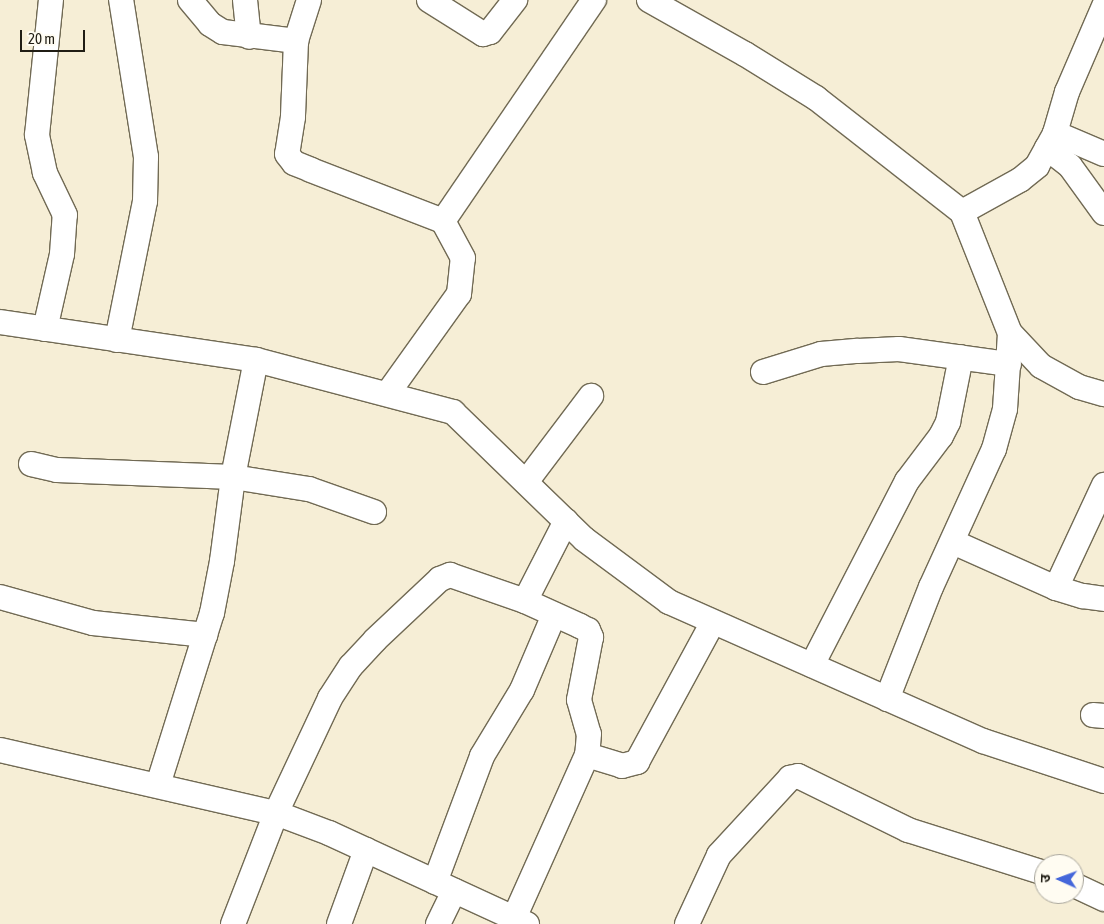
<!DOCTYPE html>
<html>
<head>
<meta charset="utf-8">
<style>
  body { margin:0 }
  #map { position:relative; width:1104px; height:924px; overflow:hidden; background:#f6eed6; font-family:"Asap Condensed","Noto Sans Devanagari",sans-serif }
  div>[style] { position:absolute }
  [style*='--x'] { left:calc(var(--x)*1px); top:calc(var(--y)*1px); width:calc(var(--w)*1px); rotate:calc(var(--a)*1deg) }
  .roads { filter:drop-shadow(1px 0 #716a54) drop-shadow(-1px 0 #716a54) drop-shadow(0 1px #716a54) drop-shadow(0 -1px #716a54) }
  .street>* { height:24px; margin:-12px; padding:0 12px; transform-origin:12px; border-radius:12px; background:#fff }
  span { translate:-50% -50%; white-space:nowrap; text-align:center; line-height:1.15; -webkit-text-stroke:5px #fffcf2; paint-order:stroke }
  .north { position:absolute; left:1034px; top:854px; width:50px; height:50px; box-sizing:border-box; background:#fffcf2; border:1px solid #a6a399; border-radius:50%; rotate:272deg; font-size:14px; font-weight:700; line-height:20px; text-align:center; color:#201d14 }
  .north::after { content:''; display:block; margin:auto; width:18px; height:22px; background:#4567da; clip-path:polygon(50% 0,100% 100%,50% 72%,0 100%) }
  .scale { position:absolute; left:20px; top:30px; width:65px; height:22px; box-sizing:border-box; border:2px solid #201d14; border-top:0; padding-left:6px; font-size:15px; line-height:18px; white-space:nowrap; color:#201d14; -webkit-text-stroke:4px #fffcf2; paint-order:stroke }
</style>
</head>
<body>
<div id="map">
  <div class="roads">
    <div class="street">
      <div style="--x:190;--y:0;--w:31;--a:50"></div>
      <div style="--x:210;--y:24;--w:15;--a:32"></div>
      <div style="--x:223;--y:32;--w:74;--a:7"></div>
      <div style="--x:245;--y:0;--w:37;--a:84"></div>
      <div style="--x:309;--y:0;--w:43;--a:107.6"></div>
      <div style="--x:296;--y:41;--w:76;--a:92.3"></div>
      <div style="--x:293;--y:117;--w:37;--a:99"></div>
      <div style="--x:287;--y:154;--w:11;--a:52"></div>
      <div style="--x:294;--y:163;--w:18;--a:22"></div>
      <div style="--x:311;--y:170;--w:142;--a:21.1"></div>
      <div style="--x:429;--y:0;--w:64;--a:32.2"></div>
      <div style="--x:483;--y:34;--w:7;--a:-16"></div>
      <div style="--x:490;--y:32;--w:41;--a:-52"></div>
      <div style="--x:649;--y:0;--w:110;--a:29.4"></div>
      <div style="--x:745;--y:54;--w:84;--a:31.8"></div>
      <div style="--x:816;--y:98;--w:185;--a:38"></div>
      <div style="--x:962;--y:212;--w:130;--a:68.4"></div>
      <div style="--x:1010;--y:333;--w:45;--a:46.8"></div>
      <div style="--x:1041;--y:366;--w:43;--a:28.9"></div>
      <div style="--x:1079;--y:387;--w:26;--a:16"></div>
      <div style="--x:1055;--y:133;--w:53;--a:23.2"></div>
      <div style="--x:1047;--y:148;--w:29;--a:38"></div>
      <div style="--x:1070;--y:166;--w:58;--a:54.1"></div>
      <div style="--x:962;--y:212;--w:66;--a:-28.9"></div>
      <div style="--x:1020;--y:180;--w:22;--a:-39"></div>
      <div style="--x:1037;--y:166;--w:38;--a:-61"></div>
      <div style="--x:1055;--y:133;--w:43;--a:-73.7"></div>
      <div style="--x:1067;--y:92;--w:94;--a:-66.7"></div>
      <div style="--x:0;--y:322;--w:259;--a:8.4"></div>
      <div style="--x:256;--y:360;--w:204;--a:14.8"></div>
      <div style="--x:453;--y:412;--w:182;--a:44.1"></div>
      <div style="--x:584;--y:539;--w:106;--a:36.5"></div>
      <div style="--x:669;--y:602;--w:343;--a:23.9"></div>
      <div style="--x:983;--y:741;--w:127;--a:18.3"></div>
      <div style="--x:45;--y:329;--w:77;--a:-77.2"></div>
      <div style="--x:62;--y:254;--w:39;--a:-86"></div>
      <div style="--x:65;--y:215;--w:47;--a:-115.5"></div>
      <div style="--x:45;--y:173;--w:39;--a:-102"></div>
      <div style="--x:37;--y:135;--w:136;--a:-84.1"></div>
      <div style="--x:117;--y:340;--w:142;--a:-78.6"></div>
      <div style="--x:145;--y:201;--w:44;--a:-88.7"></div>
      <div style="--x:146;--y:157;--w:159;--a:-99"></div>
      <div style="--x:763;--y:372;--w:61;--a:-17.2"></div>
      <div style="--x:821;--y:354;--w:37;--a:-5"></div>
      <div style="--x:858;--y:351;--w:41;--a:-2.8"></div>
      <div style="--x:899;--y:349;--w:111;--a:7.8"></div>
      <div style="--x:388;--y:393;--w:122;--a:-54.4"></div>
      <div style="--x:459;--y:294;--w:36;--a:-84"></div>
      <div style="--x:463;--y:258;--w:42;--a:-118.4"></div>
      <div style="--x:443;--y:221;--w:268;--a:-55.7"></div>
      <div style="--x:31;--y:464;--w:27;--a:13"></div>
      <div style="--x:57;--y:470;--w:176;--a:2.3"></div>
      <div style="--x:233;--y:477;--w:77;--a:9"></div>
      <div style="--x:309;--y:489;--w:69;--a:19.5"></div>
      <div style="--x:526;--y:482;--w:108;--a:-52.9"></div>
      <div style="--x:953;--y:542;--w:113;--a:24.1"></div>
      <div style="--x:1056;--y:588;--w:28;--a:17"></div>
      <div style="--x:1083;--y:596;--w:21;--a:8"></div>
      <div style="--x:1056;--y:588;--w:114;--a:-65"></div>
      <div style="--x:0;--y:597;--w:97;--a:15.6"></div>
      <div style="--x:93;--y:623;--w:113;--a:6.1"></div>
      <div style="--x:525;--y:601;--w:90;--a:-62.9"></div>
      <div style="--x:812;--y:665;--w:207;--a:-62.7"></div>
      <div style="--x:907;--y:481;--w:56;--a:-52.9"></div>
      <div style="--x:941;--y:436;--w:16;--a:-63"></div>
      <div style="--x:948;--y:422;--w:66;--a:-78.7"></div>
      <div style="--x:887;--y:699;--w:120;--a:-68.6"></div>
      <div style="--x:931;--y:587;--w:152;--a:-65.5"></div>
      <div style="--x:994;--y:449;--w:41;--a:-74.6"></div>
      <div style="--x:1005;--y:409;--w:76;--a:-86.2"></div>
      <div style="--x:1093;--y:715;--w:11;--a:5"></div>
      <div style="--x:0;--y:750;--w:283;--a:12.9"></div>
      <div style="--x:276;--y:813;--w:57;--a:20.7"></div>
      <div style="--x:329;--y:833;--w:218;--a:24.7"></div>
      <div style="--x:587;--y:755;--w:37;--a:17"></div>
      <div style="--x:622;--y:766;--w:16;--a:-15"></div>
      <div style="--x:637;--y:762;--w:159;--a:-61.5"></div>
      <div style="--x:158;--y:785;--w:180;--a:-72.6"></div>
      <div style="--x:212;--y:613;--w:53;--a:-79.1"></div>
      <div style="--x:222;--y:561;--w:85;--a:-82.5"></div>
      <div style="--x:233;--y:477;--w:119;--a:-78.9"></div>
      <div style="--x:435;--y:882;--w:134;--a:-69.5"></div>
      <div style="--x:482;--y:756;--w:77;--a:-58.8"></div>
      <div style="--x:522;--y:690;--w:82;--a:-66.9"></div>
      <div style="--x:1074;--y:885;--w:33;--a:25"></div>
      <div style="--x:233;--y:924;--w:119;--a:-68.8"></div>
      <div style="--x:276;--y:813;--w:127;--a:-64.8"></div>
      <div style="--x:330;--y:698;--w:38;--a:-57"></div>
      <div style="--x:351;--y:666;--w:35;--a:-47"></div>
      <div style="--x:375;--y:640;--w:89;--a:-43.2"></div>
      <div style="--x:440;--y:579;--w:11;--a:-22"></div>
      <div style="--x:450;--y:575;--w:79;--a:19.1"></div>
      <div style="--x:525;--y:601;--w:60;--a:24.4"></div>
      <div style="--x:580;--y:626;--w:9;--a:27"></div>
      <div style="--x:588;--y:630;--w:8;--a:67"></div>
      <div style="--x:591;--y:637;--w:64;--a:100.8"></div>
      <div style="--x:579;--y:700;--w:35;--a:74"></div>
      <div style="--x:589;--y:734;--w:21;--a:95"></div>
      <div style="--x:587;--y:755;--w:179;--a:114.1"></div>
      <div style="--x:339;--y:924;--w:79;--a:-70"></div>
      <div style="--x:438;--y:924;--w:37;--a:-64"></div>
      <div style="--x:687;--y:924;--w:76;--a:-65.1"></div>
      <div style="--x:719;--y:855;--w:105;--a:-47.3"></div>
      <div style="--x:790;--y:778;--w:8;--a:-14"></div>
      <div style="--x:798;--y:776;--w:123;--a:26.1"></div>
      <div style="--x:908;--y:830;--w:143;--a:17.5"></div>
    </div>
  </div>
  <div class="north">उ</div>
  <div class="scale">20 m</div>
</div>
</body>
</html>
